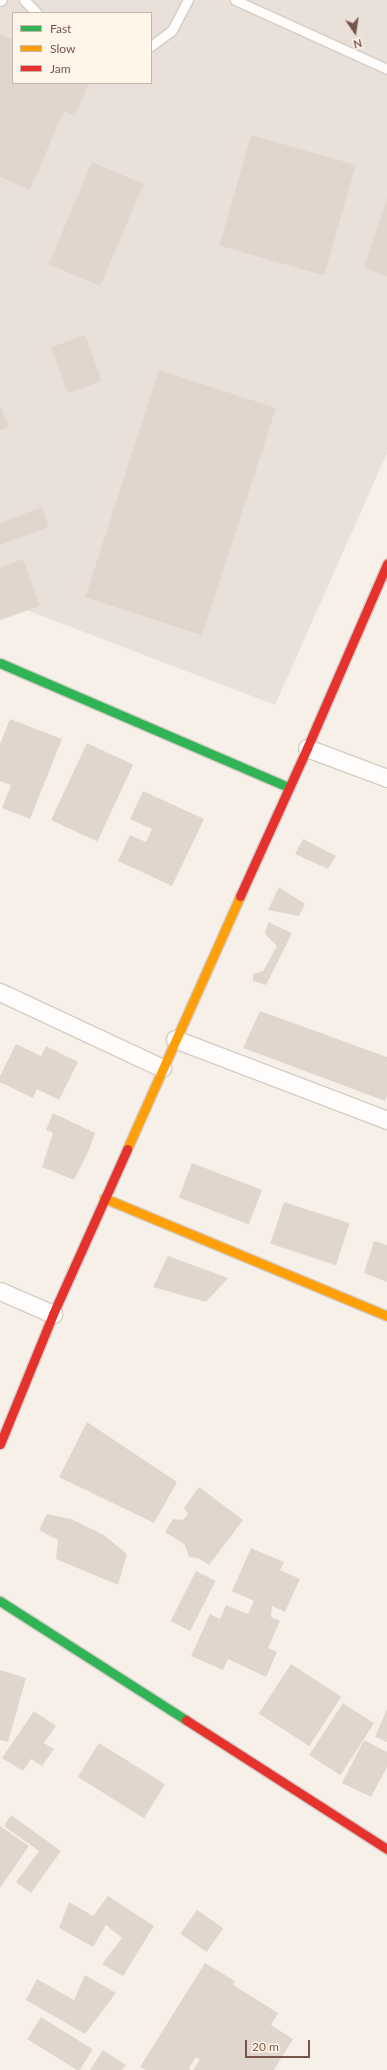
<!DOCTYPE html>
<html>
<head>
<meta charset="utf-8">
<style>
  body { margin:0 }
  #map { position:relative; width:387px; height:2070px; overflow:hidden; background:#f7f0e9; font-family:Lato,sans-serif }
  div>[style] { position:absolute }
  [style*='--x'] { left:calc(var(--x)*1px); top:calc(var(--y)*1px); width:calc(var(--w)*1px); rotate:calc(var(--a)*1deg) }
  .industrial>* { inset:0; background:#eae0da }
  .building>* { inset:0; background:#e1d6ce; transform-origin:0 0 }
  .roads { filter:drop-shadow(1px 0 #d5ccc6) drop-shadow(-1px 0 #d5ccc6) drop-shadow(0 1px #d5ccc6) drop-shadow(0 -1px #d5ccc6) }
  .lane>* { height:9px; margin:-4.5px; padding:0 4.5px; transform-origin:4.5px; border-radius:4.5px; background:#fefdfc }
  .street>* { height:17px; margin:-8.5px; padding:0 8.5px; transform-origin:8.5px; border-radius:8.5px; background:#fefdfc }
  .fast>* { height:9px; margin:-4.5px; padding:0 4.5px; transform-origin:4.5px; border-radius:4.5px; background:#30b455 }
  .slow>* { height:9px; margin:-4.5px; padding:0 4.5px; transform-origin:4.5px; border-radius:4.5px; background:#ff9f0a }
  .jam>* { height:9px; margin:-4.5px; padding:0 4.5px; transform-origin:4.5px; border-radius:4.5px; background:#e5322d }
  span { translate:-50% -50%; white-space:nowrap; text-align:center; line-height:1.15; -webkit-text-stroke:3px #fff5e9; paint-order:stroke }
  .legend { position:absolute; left:12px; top:12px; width:140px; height:72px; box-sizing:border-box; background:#fff5e9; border:1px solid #c8b5a9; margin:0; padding:5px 7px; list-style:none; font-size:12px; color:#755648 }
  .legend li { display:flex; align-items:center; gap:8px; height:20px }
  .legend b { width:20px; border:1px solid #c8b5a9 }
  .north { position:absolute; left:335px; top:12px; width:40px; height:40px; -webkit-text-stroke:3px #fff5e9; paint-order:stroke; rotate:167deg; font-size:11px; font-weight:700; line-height:16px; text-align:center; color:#755648 }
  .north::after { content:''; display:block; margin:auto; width:14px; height:18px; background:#755648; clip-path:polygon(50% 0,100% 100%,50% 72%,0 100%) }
  .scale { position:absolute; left:245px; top:2040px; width:65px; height:18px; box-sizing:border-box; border:2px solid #755648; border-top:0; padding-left:5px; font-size:12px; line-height:14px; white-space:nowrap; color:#755648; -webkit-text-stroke:3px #fff5e9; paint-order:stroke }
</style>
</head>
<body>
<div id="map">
  <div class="industrial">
    <div style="clip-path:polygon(evenodd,0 0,387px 0,387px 453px,275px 705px,0 600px,0 0,13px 13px,151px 13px,151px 83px,13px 83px,13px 13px)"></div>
  </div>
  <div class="building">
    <div style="clip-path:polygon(0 34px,13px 39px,13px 83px,89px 83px,75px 116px,64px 111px,30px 190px,0 177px)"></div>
    <div style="left:251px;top:135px;width:109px;height:115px;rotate:16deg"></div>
    <div style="left:92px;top:162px;width:56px;height:111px;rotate:23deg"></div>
    <div style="clip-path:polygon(387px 198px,387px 276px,364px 268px)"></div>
    <div style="left:85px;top:335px;width:49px;height:36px;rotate:70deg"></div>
    <div style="left:159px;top:370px;width:123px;height:239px;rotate:18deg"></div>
    <div style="clip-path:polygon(0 405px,9px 427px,0 430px)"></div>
    <div style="clip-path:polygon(42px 507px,49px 527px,0 545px,0 523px)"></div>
    <div style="clip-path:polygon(23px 559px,40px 606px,0 620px,0 568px)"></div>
    <div style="clip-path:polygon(10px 719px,62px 739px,30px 819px,2px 808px,11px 785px,0 781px,0 744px)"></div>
    <div style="left:87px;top:743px;width:51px;height:85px;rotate:25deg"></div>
    <div style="clip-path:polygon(143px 791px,204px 819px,172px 886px,118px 861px,130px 835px,146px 842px,152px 829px,130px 819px)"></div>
    <div style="clip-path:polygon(303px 839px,336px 856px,328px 869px,295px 854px)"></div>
    <div style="clip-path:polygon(279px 887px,305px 904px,299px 916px,268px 910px)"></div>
    <div style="clip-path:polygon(268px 922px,292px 933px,266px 985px,253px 981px,253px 974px,263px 971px,277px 946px,265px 934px)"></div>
    <div style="clip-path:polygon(260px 1011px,387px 1057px,387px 1096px,385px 1101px,243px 1048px)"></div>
    <div style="clip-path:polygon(16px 1044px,41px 1056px,46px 1046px,78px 1062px,59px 1100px,37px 1089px,33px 1098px,0 1082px,0 1076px)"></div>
    <div style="clip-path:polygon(53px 1113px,95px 1133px,89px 1150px,74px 1180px,42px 1167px,53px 1133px,46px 1130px)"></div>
    <div style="left:192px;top:1163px;width:75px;height:37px;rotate:21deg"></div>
    <div style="left:284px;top:1202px;width:69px;height:44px;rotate:18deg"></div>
    <div style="clip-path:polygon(374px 1241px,387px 1245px,387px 1282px,364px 1273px)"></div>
    <div style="clip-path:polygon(168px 1256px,228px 1278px,206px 1302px,153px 1287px)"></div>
    <div style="clip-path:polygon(87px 1422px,177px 1482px,154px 1523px,59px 1477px)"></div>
    <div style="clip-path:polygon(199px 1487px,243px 1520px,209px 1565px,198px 1558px,189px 1557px,185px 1545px,165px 1532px,173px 1519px,183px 1520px,188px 1514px,184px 1508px)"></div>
    <div style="clip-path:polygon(47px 1514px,71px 1519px,104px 1535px,127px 1554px,118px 1585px,56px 1559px,58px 1540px,39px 1530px)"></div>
    <div style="clip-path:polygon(251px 1548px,284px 1562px,280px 1570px,300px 1579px,285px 1612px,272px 1606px,271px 1617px,280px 1621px,268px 1648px,277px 1652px,266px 1677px,228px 1659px,223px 1670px,191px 1656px,210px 1614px,220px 1619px,226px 1605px,248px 1614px,254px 1601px,232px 1591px)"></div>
    <div style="left:196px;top:1571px;width:22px;height:56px;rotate:27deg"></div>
    <div style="left:291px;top:1664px;width:60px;height:59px;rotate:33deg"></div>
    <div style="clip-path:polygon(0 1670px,26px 1678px,8px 1742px,0 1740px)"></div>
    <div style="left:343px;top:1703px;width:37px;height:62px;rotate:33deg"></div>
    <div style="clip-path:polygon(387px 1709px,387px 1742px,375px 1737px)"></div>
    <div style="clip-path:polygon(34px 1711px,56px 1726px,44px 1743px,54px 1749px,42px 1766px,31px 1759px,23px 1771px,2px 1758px)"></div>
    <div style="clip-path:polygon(364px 1740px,387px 1752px,387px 1767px,371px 1797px,342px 1783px)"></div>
    <div style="left:99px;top:1743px;width:78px;height:40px;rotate:32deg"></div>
    <div style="clip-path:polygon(11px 1815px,61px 1851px,31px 1893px,16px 1882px,39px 1851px,4px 1826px)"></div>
    <div style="clip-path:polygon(0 1826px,29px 1846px,0 1888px)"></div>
    <div style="clip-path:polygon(108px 1896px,154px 1926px,123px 1976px,102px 1964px,122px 1938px,106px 1925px,93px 1947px,59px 1928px,69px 1902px,93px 1916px)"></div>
    <div style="left:197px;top:1910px;width:32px;height:29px;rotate:35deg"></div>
    <div style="clip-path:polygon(205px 1963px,235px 1981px,233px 1985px,278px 2013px,271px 2025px,293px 2039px,274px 2070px,193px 2070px,200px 2060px,196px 2057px,189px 2068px,191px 2070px,146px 2070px,140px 2067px)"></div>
    <div style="clip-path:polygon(85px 1975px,116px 1993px,85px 2034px,26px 2000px,37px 1979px,74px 2000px)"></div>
    <div style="left:41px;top:2017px;width:61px;height:26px;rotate:32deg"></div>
    <div style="clip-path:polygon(103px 2050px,126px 2065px,122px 2070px,90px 2070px)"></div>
  </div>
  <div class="roads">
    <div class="lane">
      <div style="--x:24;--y:0;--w:18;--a:45"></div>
      <div style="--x:235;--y:0;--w:167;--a:24.4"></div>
      <div style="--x:0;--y:1;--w:2;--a:-27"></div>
      <div style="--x:151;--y:46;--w:26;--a:-37"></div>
      <div style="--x:172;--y:30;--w:34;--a:-62"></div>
    </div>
    <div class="street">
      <div style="--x:307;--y:748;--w:85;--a:20.6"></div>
      <div style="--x:0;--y:992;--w:179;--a:25.1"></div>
      <div style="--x:175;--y:1039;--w:227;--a:20.9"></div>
      <div style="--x:0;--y:1291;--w:58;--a:23.5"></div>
    </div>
    <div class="fast">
      <div style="--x:0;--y:663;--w:314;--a:23.3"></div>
      <div style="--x:0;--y:1601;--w:221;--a:32.6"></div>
    </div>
    <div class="slow">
      <div style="--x:127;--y:1149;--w:277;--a:-65.9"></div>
      <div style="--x:104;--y:1198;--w:307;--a:22.6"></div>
    </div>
    <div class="jam">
      <div style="--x:240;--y:896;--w:162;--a:-65.6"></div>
      <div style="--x:307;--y:748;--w:201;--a:-66.5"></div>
      <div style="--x:0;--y:1444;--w:140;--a:-67.8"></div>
      <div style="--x:53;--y:1314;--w:181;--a:-65.8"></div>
      <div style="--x:186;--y:1720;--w:239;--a:32.7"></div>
    </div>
  </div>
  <ul class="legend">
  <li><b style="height:5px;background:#30b455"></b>Fast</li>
  <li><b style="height:5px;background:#ff9f0a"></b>Slow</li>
  <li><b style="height:5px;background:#e5322d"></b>Jam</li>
  </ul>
  <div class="north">N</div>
  <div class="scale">20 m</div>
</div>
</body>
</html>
